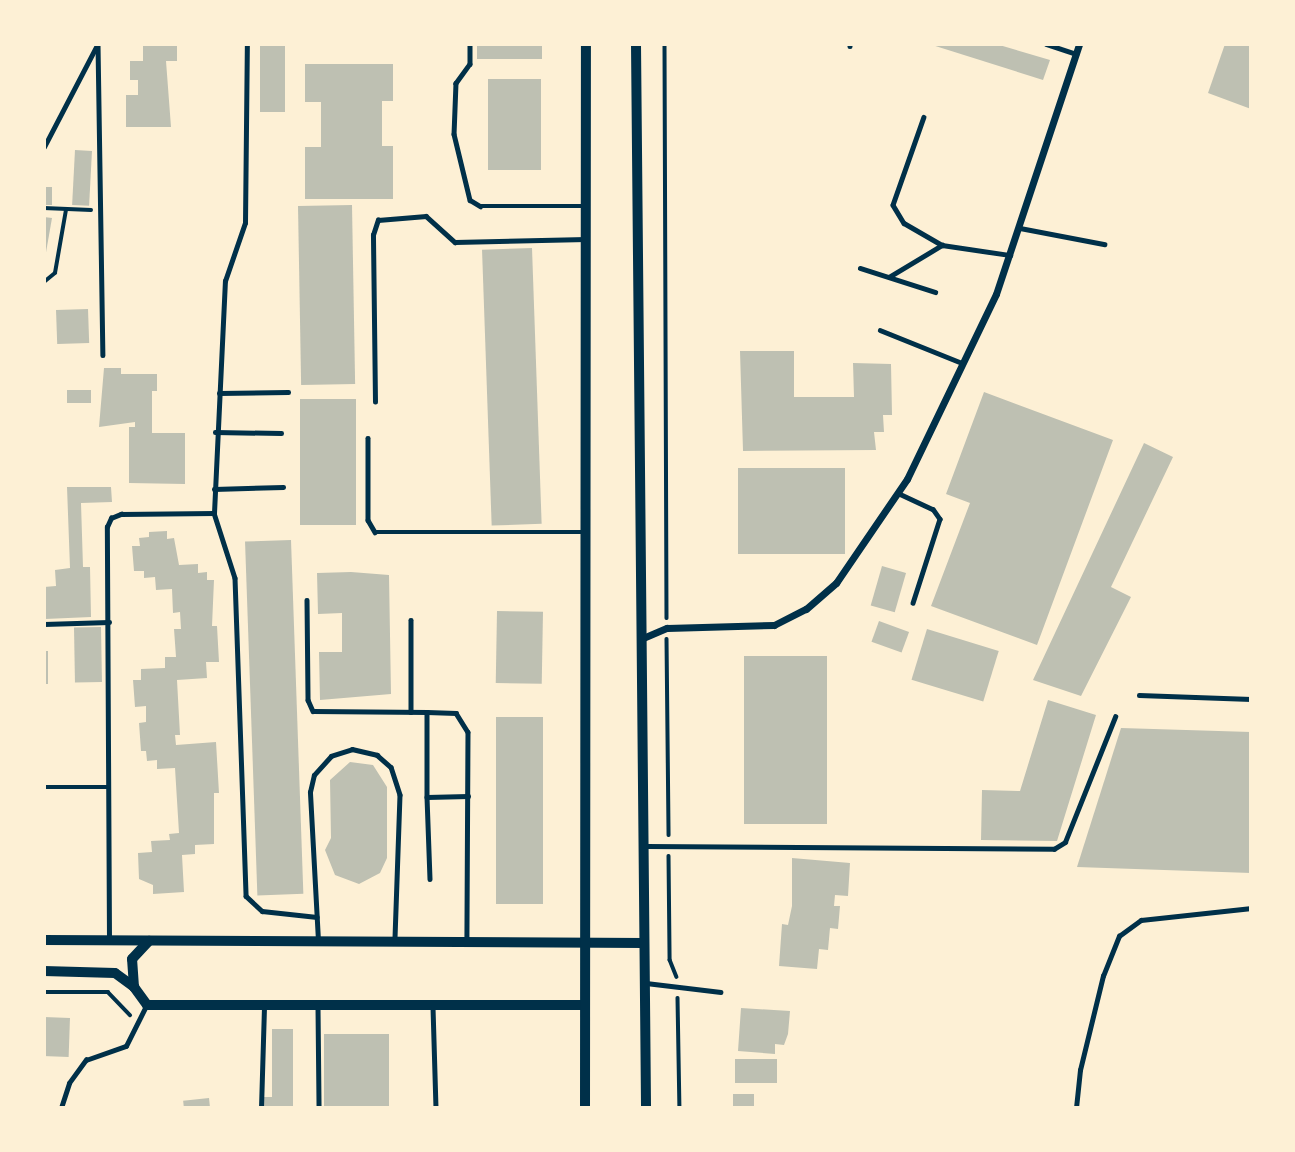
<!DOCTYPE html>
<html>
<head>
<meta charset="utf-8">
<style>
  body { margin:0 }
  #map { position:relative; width:1295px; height:1152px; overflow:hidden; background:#fdf0d5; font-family:Quicksand,sans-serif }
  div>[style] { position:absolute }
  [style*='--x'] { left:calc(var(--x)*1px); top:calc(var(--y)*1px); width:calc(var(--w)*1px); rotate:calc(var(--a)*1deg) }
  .building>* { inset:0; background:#bec0b2; transform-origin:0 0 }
  .path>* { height:3.5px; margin:-1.75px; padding:0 1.75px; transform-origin:1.75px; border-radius:1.75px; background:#003049 }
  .service>* { height:4.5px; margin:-2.25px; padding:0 2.25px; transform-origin:2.25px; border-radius:2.25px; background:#003049 }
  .minor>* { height:7px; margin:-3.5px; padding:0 3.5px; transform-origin:3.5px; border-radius:3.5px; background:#003049 }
  .tertiary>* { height:10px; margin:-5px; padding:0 5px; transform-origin:5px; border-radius:5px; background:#003049 }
  .secondary>* { height:10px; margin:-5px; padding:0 5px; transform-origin:5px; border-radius:5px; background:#003049 }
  span { translate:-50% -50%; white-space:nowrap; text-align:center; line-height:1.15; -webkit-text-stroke:6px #fdf0d5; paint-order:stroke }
  .frame { position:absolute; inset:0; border:46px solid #fdf0d5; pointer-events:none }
</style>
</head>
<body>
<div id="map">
  <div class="building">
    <div style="clip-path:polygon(143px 44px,177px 44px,177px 61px,166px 61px,171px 127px,126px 127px,126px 95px,138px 95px,138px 80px,130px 80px,130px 61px,143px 61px)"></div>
    <div style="left:260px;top:44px;width:25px;height:68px"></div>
    <div style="left:477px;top:44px;width:65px;height:15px"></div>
    <div style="clip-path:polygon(929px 44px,996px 44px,1050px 60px,1043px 80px)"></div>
    <div style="clip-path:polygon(1225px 44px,1251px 44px,1251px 109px,1208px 93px)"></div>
    <div style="clip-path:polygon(305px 64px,393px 64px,393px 101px,382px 101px,382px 146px,393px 146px,393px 199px,305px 199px,305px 147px,321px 147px,321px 102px,305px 102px)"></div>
    <div style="left:488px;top:79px;width:53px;height:91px"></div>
    <div style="left:75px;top:150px;width:17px;height:55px;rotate:3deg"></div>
    <div style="left:44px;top:187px;width:8px;height:18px"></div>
    <div style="left:352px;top:205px;width:179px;height:54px;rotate:89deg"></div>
    <div style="clip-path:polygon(44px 217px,52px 218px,45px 258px,44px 258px)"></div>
    <div style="left:532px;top:248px;width:276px;height:50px;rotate:88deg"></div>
    <div style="left:88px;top:309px;width:34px;height:32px;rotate:88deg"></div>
    <div style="clip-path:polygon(740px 351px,794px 351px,794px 397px,854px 397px,853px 363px,891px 364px,892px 415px,883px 415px,884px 432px,874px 432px,876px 450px,743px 451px)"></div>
    <div style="clip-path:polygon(104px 368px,121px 368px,121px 374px,157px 374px,157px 391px,152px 391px,152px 433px,185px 433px,185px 484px,129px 483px,129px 427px,135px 427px,135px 422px,99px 427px)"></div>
    <div style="left:67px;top:390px;width:24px;height:13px"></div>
    <div style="clip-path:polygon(984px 392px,1113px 440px,1037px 645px,931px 606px,970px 503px,946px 494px)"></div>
    <div style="left:300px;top:399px;width:56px;height:126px"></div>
    <div style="clip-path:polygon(1144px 443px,1173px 457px,1111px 587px,1131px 597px,1081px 696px,1033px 680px)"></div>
    <div style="left:738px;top:468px;width:107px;height:86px"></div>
    <div style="clip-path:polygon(67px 487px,111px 487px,112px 502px,81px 503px,83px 567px,90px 567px,91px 617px,45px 619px,44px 587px,56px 586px,55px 570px,70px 568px)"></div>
    <div style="clip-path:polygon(167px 531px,167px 539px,174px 538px,179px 565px,198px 564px,198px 573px,207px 572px,207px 580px,214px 580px,212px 626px,217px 626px,219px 662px,206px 662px,207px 678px,177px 680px,180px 735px,175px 735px,176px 745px,216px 742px,219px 793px,214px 793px,214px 844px,195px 845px,195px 854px,182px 855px,184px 892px,153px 894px,153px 885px,139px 879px,138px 853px,152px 852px,151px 841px,170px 840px,169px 834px,179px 833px,175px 768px,157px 769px,157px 760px,147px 761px,146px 751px,141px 751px,139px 723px,146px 722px,146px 706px,135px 707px,133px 680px,141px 680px,141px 669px,165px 668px,165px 657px,176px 657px,174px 629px,181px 629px,180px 612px,173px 613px,172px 589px,156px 590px,155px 577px,144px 578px,144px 571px,134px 571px,132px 546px,140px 546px,139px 538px,149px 537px,149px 532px)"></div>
    <div style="left:291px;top:540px;width:354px;height:46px;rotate:88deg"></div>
    <div style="left:882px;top:566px;width:25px;height:41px;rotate:16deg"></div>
    <div style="clip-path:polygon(351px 572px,389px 575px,391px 694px,320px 700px,319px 652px,342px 652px,342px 613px,318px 614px,317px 573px)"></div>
    <div style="left:497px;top:611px;width:46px;height:72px;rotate:1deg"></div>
    <div style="left:879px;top:621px;width:32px;height:22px;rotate:20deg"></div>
    <div style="left:101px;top:627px;width:55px;height:27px;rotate:89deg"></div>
    <div style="left:927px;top:629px;width:75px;height:53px;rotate:17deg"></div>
    <div style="left:44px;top:651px;width:4px;height:33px"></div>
    <div style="left:744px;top:656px;width:83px;height:168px"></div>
    <div style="clip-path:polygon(1048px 700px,1096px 715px,1057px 841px,981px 840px,982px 790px,1020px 791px)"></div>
    <div style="left:496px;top:717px;width:47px;height:187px"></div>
    <div style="clip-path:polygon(1121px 728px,1251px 732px,1251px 873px,1077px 867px)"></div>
    <div style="clip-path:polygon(350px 762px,373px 765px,387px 787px,387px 858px,380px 873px,359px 884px,335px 875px,325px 850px,331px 838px,330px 780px)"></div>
    <div style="clip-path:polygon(792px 858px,850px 863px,848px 896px,835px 895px,834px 906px,840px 906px,838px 929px,830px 928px,828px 950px,819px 949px,817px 969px,779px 966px,782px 924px,788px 925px,792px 906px)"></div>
    <div style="clip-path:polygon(741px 1008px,790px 1011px,788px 1034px,784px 1045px,775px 1044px,775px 1054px,738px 1051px)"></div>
    <div style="left:44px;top:1017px;width:26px;height:39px;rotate:2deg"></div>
    <div style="clip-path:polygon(272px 1029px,293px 1029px,293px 1108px,263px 1108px,263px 1097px,272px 1097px)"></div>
    <div style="left:324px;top:1034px;width:65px;height:74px"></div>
    <div style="left:735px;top:1059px;width:42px;height:24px"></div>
    <div style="left:733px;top:1094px;width:21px;height:14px"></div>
    <div style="left:209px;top:1098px;width:10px;height:26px;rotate:84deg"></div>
  </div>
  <div class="path">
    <div style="--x:665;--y:44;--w:574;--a:89.8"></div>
    <div style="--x:44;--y:208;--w:47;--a:2.4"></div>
    <div style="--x:44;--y:282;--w:14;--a:-39"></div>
    <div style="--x:55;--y:273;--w:64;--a:-80.1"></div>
    <div style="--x:667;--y:639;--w:196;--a:89.4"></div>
    <div style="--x:669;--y:856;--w:104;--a:89.4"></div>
    <div style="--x:670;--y:960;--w:18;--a:68"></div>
    <div style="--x:44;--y:992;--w:64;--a:0"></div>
    <div style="--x:108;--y:992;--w:32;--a:46"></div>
    <div style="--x:678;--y:998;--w:110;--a:89"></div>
  </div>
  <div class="service">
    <div style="--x:98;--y:44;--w:311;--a:89.1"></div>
    <div style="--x:470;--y:44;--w:20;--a:90"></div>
    <div style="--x:470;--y:64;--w:24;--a:126"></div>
    <div style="--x:456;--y:83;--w:51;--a:92.2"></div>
    <div style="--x:454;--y:134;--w:68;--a:76.4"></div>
    <div style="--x:470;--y:200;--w:12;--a:31"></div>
    <div style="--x:480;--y:206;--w:106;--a:0"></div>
    <div style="--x:850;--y:44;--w:2;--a:90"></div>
    <div style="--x:1046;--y:44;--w:32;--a:18"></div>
    <div style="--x:924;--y:117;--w:93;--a:109.4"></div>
    <div style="--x:893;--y:205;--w:21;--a:59"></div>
    <div style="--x:904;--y:223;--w:44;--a:30.1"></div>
    <div style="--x:44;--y:147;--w:115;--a:-62.5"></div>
    <div style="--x:1020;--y:228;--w:86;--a:10.8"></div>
    <div style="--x:860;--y:268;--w:79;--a:17.7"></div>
    <div style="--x:889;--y:277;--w:62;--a:-31.1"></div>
    <div style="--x:942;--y:245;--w:69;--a:8.4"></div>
    <div style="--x:880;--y:330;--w:88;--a:21.9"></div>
    <div style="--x:219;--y:393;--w:69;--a:-0.8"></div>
    <div style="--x:375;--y:402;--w:167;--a:-90.7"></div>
    <div style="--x:373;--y:235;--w:16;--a:-72"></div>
    <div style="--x:378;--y:220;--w:48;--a:-4.8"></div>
    <div style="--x:426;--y:216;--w:39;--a:42"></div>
    <div style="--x:455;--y:242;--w:131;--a:-1.3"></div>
    <div style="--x:215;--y:432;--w:66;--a:0.9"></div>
    <div style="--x:368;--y:438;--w:82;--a:90"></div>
    <div style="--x:368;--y:520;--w:14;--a:60"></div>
    <div style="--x:375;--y:532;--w:210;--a:0"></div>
    <div style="--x:214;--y:489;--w:69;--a:-1.7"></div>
    <div style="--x:898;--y:493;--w:38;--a:25"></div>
    <div style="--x:933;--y:509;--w:12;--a:55"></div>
    <div style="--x:940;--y:519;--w:88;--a:107.8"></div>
    <div style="--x:214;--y:513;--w:68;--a:72.1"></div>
    <div style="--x:235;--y:578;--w:318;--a:88"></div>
    <div style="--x:246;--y:896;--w:22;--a:43"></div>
    <div style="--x:262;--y:911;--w:55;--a:6.2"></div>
    <div style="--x:307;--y:600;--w:100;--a:89.4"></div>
    <div style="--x:308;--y:700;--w:12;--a:66"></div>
    <div style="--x:313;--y:711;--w:114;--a:0.5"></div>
    <div style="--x:427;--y:712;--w:85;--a:90"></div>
    <div style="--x:427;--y:797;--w:41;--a:-1.4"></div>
    <div style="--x:411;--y:620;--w:92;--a:90"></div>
    <div style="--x:44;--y:624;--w:65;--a:-1.8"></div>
    <div style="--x:1139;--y:695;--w:112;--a:2"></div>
    <div style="--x:427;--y:712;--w:29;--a:2"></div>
    <div style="--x:456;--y:713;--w:22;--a:58"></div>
    <div style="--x:468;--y:732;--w:209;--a:90.3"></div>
    <div style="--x:44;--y:787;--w:65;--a:0"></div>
    <div style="--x:427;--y:797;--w:82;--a:87.9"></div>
    <div style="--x:646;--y:846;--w:408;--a:0.4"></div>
    <div style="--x:1054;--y:849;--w:13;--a:-32"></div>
    <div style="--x:1065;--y:842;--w:135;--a:-68.2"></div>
    <div style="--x:109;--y:939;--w:412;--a:-90.3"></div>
    <div style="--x:107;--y:527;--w:10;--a:-66"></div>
    <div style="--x:111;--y:518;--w:11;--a:-22"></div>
    <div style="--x:121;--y:514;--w:93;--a:-0.6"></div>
    <div style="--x:214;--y:513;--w:232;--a:-87.3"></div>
    <div style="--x:225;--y:281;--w:61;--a:-71"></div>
    <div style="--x:245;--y:223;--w:179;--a:-89.4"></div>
    <div style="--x:318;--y:941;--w:149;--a:-93.1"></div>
    <div style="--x:310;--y:792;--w:17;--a:-77"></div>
    <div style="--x:314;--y:775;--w:25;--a:-48"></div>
    <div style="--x:331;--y:756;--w:22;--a:-18"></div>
    <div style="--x:352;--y:749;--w:26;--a:13"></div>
    <div style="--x:377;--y:755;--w:18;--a:41"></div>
    <div style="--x:391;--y:767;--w:29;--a:72"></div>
    <div style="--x:400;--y:795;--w:146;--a:92"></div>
    <div style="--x:646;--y:983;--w:75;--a:6.9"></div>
    <div style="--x:318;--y:1007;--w:101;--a:89.4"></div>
    <div style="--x:433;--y:1007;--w:101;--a:88.3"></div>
    <div style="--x:61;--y:1108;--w:26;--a:-72"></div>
    <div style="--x:69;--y:1083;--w:29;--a:-54"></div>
    <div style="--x:86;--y:1060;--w:42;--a:-19.3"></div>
    <div style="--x:126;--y:1046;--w:45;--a:-63.4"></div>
    <div style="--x:261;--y:1108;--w:101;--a:-88.3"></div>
    <div style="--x:1076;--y:1108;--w:38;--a:-84"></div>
    <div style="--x:1080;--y:1070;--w:97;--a:-76.3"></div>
    <div style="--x:1103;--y:976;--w:43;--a:-68.2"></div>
    <div style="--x:1119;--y:936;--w:27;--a:-36"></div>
    <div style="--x:1141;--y:920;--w:111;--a:-6.2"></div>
  </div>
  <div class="minor">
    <div style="--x:643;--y:638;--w:26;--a:-23"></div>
    <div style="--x:667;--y:628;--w:107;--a:-1.6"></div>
    <div style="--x:774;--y:625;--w:36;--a:-27"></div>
    <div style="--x:806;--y:609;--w:40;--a:-41"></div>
    <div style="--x:836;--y:583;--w:126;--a:-55.7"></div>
    <div style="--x:907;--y:479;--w:205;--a:-64.3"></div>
    <div style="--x:996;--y:294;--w:263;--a:-71.6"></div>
  </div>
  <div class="tertiary">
    <div style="--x:44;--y:940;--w:600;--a:0.29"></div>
    <div style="--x:44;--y:971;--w:71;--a:1.6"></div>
    <div style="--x:115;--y:973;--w:24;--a:36"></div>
    <div style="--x:134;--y:987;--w:22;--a:54"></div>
    <div style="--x:147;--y:1005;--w:438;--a:0"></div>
    <div style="--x:134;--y:987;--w:28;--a:-94"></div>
    <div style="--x:132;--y:959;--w:25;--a:-47"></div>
  </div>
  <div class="secondary">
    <div style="--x:636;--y:44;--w:1064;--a:89.46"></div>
    <div style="--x:585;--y:1108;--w:1064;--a:-89.95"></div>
  </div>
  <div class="frame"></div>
</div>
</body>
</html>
